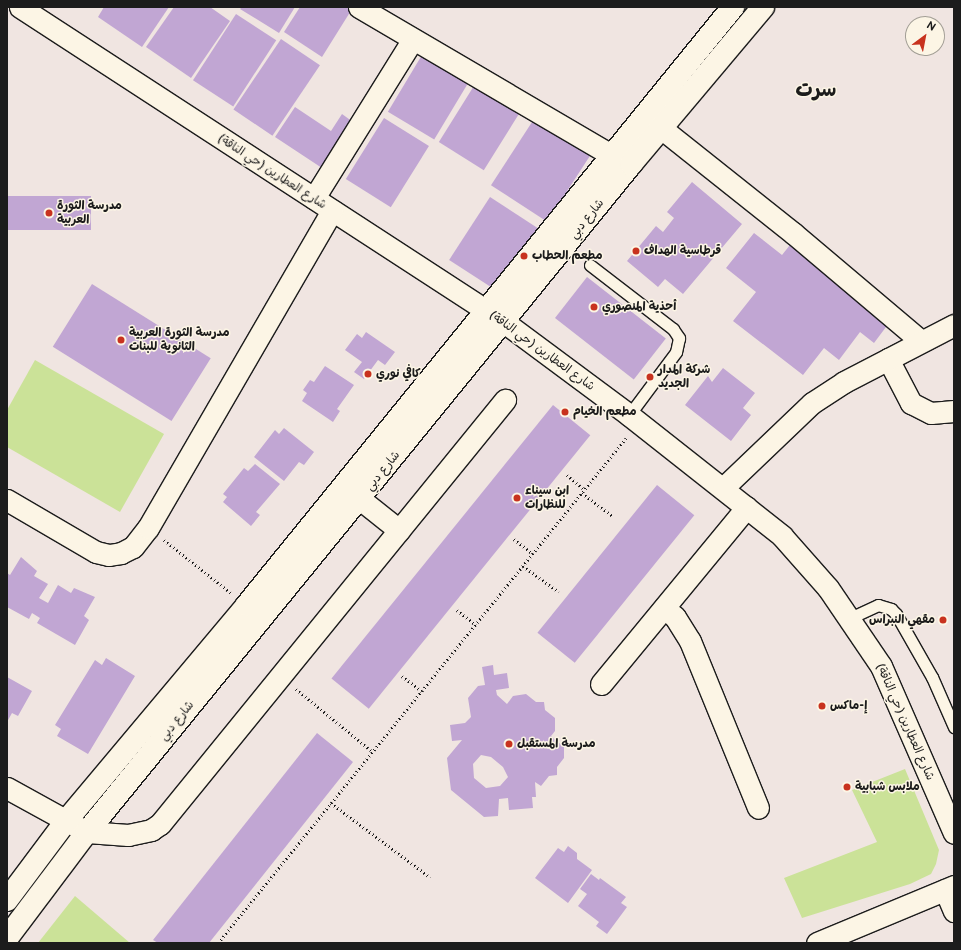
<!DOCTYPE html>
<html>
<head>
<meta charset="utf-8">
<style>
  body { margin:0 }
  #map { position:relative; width:961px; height:950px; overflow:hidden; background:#f0e5e1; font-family:"Balsamiq Sans","Playpen Sans Arabic",sans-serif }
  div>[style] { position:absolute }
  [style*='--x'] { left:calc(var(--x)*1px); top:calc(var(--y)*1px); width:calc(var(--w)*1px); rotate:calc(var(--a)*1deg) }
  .green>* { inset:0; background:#cbe298 }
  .building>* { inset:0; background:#c1a6d3; transform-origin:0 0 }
  .path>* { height:2.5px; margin-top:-1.25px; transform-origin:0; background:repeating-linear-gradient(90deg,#1c1c1c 0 1px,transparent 0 4px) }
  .roads { filter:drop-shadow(1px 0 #1c1c1c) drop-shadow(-1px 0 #1c1c1c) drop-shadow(0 1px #1c1c1c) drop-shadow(0 -1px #1c1c1c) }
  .lane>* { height:11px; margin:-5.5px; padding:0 5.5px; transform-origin:5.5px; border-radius:5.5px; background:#fcf5e5 }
  .street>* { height:21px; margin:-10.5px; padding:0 10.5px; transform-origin:10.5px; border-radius:10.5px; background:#fcf5e5 }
  .secondary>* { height:22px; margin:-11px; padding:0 11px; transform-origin:11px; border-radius:11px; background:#fcf5e5 }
  .dots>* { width:11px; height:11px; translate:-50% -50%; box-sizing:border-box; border:2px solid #fcf5e5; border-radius:50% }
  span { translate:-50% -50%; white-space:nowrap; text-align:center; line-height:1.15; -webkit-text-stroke:3px #fcf5e5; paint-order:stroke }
  .street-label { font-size:12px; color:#1c1c1c }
  .poi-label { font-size:12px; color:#1c1c1c; font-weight:700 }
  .left { translate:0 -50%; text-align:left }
  .right { translate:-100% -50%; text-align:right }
  .town-label { font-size:20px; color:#1c1c1c; font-weight:700 }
  .frame { position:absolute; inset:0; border:8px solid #1c1c1c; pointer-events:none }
  .north { position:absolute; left:905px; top:16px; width:40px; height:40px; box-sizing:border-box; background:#fcf5e5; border:1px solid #a29e95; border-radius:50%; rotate:32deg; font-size:11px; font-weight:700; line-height:16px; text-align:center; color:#1c1c1c }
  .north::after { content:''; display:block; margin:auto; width:14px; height:18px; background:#c8321e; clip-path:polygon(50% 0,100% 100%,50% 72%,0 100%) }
</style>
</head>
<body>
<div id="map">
  <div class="green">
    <div style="clip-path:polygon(35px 360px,164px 434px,120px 512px,7px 447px,7px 410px)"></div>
    <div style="clip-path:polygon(905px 769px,939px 850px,936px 864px,931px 874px,910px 884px,802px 918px,784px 878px,877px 842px,852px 790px)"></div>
    <div style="clip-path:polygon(75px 896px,130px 943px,38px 943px)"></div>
  </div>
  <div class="building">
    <div style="clip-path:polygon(104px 7px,169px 7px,142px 47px,98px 17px)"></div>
    <div style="clip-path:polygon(174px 7px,210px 7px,230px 21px,191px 78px,146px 47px)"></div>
    <div style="clip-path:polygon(242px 7px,295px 7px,279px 33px,240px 9px)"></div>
    <div style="clip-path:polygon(300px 7px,349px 7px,352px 9px,322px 57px,284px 32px)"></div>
    <div style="left:236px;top:14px;width:48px;height:79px;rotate:33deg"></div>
    <div style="left:281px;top:39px;width:47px;height:85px;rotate:34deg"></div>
    <div style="left:425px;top:50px;width:54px;height:72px;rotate:31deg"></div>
    <div style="left:477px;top:81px;width:53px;height:72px;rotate:32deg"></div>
    <div style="clip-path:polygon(295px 107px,331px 131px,342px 114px,353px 122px,322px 168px,275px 137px)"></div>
    <div style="left:384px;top:118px;width:53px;height:72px;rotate:32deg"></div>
    <div style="left:534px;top:119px;width:67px;height:79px;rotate:33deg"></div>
    <div style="clip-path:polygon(692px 182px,742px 224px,683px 294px,665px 279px,658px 287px,627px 261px,656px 226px,663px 232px,674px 218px,667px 212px)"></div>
    <div style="left:91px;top:196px;width:34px;height:84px;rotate:90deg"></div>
    <div style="left:490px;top:197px;width:59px;height:75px;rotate:33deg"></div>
    <div style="clip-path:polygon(754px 233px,782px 255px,790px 245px,889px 323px,874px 343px,860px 332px,839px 360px,824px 348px,803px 375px,733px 321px,756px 292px,726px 268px)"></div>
    <div style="left:587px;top:277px;width:100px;height:52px;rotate:38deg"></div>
    <div style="left:92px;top:284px;width:140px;height:74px;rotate:32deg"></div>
    <div style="clip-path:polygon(366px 332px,395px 352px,385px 365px,378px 360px,364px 379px,354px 372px,362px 362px,345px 350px,357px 334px,362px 338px)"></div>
    <div style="clip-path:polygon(325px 366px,354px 385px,337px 409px,340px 411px,333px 422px,302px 401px,307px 393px,303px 390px,310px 380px,314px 382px)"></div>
    <div style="clip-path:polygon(723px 368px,755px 393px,743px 408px,751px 415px,731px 441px,685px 405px,708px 376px,712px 382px)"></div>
    <div style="left:553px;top:405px;width:48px;height:352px;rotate:39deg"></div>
    <div style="clip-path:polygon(284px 428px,314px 452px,304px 465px,299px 462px,284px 481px,254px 457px,275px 430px,279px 434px)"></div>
    <div style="clip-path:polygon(255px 464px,280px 484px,256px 512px,260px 515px,251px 526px,223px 502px,227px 497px,223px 494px,244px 468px,248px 471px)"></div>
    <div style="left:657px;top:485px;width:48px;height:190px;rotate:39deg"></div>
    <div style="clip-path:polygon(21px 557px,37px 571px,34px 576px,48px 584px,39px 598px,48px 603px,58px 585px,71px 593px,74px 588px,95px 597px,84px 616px,89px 620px,75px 645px,37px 623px,40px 618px,32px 613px,29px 619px,7px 607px,7px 573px,10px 575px)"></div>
    <div style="clip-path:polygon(106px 658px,135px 676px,88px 754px,57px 736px,61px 729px,55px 725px,95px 660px,102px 665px)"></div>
    <div style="clip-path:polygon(evenodd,493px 665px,494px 675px,507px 673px,509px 688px,496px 690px,497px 695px,507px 704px,513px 696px,526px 694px,536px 702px,544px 702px,545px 710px,555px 718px,555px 731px,551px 736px,564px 747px,564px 758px,557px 767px,557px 775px,549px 776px,541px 786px,535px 782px,536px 797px,532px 797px,533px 808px,509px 810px,508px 798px,499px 799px,498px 816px,484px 817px,451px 790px,447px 758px,462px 740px,452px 741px,450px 725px,465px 723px,471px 717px,468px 698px,478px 686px,485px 685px,482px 667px,493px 665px,481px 755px,491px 757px,503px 767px,508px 777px,500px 786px,486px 788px,474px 778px,473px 764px,481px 755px)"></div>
    <div style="clip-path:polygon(7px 677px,32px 691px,18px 716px,12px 713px,7px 722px)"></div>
    <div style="clip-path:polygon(317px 733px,353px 762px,209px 943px,158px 943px,153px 940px)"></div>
    <div style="clip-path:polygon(568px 846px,577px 853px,577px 859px,592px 870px,568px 903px,535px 878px,558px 848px,564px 852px)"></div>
    <div style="clip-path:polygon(591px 874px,599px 880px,600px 878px,626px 897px,621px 903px,627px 907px,607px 934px,596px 926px,599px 922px,578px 906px,587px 894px,580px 889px)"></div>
  </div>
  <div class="path">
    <div style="--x:567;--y:475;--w:23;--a:40"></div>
    <div style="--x:582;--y:493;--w:39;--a:37"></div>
    <div style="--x:514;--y:539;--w:24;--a:38"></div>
    <div style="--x:164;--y:540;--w:85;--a:38.3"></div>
    <div style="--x:523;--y:566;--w:44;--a:35.8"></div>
    <div style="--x:457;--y:610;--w:24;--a:38"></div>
    <div style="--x:402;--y:676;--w:25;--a:37"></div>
    <div style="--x:296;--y:689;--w:99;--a:39.3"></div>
    <div style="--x:331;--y:803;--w:124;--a:36.8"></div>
    <div style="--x:218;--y:943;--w:649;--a:-51.06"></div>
  </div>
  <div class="roads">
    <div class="lane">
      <div style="--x:590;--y:265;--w:105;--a:37.6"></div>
      <div style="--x:673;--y:329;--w:11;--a:56"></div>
      <div style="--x:679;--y:338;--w:14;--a:102"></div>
      <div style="--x:676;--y:352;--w:79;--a:126.7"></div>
      <div style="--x:850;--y:618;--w:31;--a:-25"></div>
      <div style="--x:878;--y:605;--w:14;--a:17"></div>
      <div style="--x:891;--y:609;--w:7;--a:45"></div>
      <div style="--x:896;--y:614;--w:73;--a:60.3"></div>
      <div style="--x:932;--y:677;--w:55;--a:66.3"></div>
    </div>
    <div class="street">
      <div style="--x:20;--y:7;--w:577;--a:33.06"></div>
      <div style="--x:504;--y:322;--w:156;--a:36.6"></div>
      <div style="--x:629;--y:415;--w:195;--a:38.3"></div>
      <div style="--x:782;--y:536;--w:69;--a:48.5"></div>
      <div style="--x:828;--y:588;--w:94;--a:55.8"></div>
      <div style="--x:881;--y:666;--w:182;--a:66.4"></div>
      <div style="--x:359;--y:7;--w:292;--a:30.4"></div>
      <div style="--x:661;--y:128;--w:169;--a:38.5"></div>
      <div style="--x:793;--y:233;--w:167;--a:40.2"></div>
      <div style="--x:314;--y:198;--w:187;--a:-58.1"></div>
      <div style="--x:888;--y:359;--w:50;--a:62.4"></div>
      <div style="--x:911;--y:403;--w:22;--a:27"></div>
      <div style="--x:931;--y:413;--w:23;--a:-5"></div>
      <div style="--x:723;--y:488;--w:123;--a:-43.7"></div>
      <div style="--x:812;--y:403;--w:38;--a:-33"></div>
      <div style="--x:844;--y:382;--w:124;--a:-27.4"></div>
      <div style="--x:360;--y:499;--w:50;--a:38.5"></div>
      <div style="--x:7;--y:500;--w:103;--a:30.3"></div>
      <div style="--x:96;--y:552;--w:13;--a:13"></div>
      <div style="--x:109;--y:555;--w:12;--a:-9"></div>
      <div style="--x:121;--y:553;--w:13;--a:-27"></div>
      <div style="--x:133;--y:547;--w:24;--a:-52"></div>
      <div style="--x:148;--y:528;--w:367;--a:-59.9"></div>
      <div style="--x:664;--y:608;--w:14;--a:39"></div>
      <div style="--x:675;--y:617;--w:28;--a:58"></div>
      <div style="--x:690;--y:641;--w:180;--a:67.8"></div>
      <div style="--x:601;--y:684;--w:229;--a:-50.5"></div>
      <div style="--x:7;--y:788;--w:91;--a:28.8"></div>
      <div style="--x:87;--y:832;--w:41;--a:4.2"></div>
      <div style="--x:128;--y:835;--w:24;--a:-12"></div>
      <div style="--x:151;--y:830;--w:11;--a:-34"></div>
      <div style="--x:160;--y:824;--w:547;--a:-50.87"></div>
      <div style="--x:945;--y:890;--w:23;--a:67"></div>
      <div style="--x:817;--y:943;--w:148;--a:-22.6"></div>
    </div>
    <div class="secondary">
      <div style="--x:7;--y:900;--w:99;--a:-53.2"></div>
      <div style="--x:66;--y:821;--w:282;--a:-50"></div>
      <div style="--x:247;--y:605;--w:771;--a:-50.9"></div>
      <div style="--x:7;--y:938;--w:133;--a:-53"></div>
      <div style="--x:87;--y:832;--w:861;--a:-50.84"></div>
      <div style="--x:631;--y:164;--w:205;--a:-49.9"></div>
    </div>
  </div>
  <div class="dots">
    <div style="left:49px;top:213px;background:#c8321e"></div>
    <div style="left:636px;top:251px;background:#c8321e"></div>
    <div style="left:524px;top:256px;background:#c8321e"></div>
    <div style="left:594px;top:307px;background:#c8321e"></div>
    <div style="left:121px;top:340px;background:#c8321e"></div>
    <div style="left:368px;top:374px;background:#c8321e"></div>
    <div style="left:650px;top:377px;background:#c8321e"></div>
    <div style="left:565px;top:412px;background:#c8321e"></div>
    <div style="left:517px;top:498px;background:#c8321e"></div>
    <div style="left:943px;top:620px;background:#c8321e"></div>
    <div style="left:822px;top:706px;background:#c8321e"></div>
    <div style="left:509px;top:744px;background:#c8321e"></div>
    <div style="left:847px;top:787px;background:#c8321e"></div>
  </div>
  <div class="street-label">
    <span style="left:272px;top:172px;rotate:33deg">شارع العطارين (حي الناقة)</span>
    <span style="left:587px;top:219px;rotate:-51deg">شارع دبي</span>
    <span style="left:542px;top:351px;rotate:36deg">شارع العطارين (حي الناقة)</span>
    <span style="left:383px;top:471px;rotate:-51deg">شارع دبي</span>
    <span style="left:177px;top:721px;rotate:-51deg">شارع دبي</span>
    <span style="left:905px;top:722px;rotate:66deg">شارع العطارين (حي الناقة)</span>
  </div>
  <div class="poi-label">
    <span class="left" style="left:57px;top:213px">مدرسة الثورة<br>العربية</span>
    <span class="left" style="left:644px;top:251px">قرطاسية الهداف</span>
    <span class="left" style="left:532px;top:256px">مطعم الحطاب</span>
    <span class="left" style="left:602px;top:307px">أحذية المنصوري</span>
    <span class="left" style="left:129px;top:340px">مدرسة الثورة العربية<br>الثانوية للبنات</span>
    <span class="left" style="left:658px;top:377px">شركة المدار<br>الجديد</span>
    <span class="left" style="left:376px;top:374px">كافي نوري</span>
    <span class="left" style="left:573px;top:412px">مطعم الخيام</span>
    <span class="left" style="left:525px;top:498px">ابن سيناء<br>للنظارات</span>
    <span class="right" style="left:935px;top:620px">مقهي النبراس</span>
    <span class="left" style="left:830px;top:706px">إ-ماكس</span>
    <span class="left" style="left:517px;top:744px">مدرسة المستقبل</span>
    <span class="left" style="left:855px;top:787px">ملابس شبابية</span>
  </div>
  <div class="town-label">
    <span style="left:816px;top:90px">سرت</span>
  </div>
  <div class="frame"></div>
  <div class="north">N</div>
</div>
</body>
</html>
